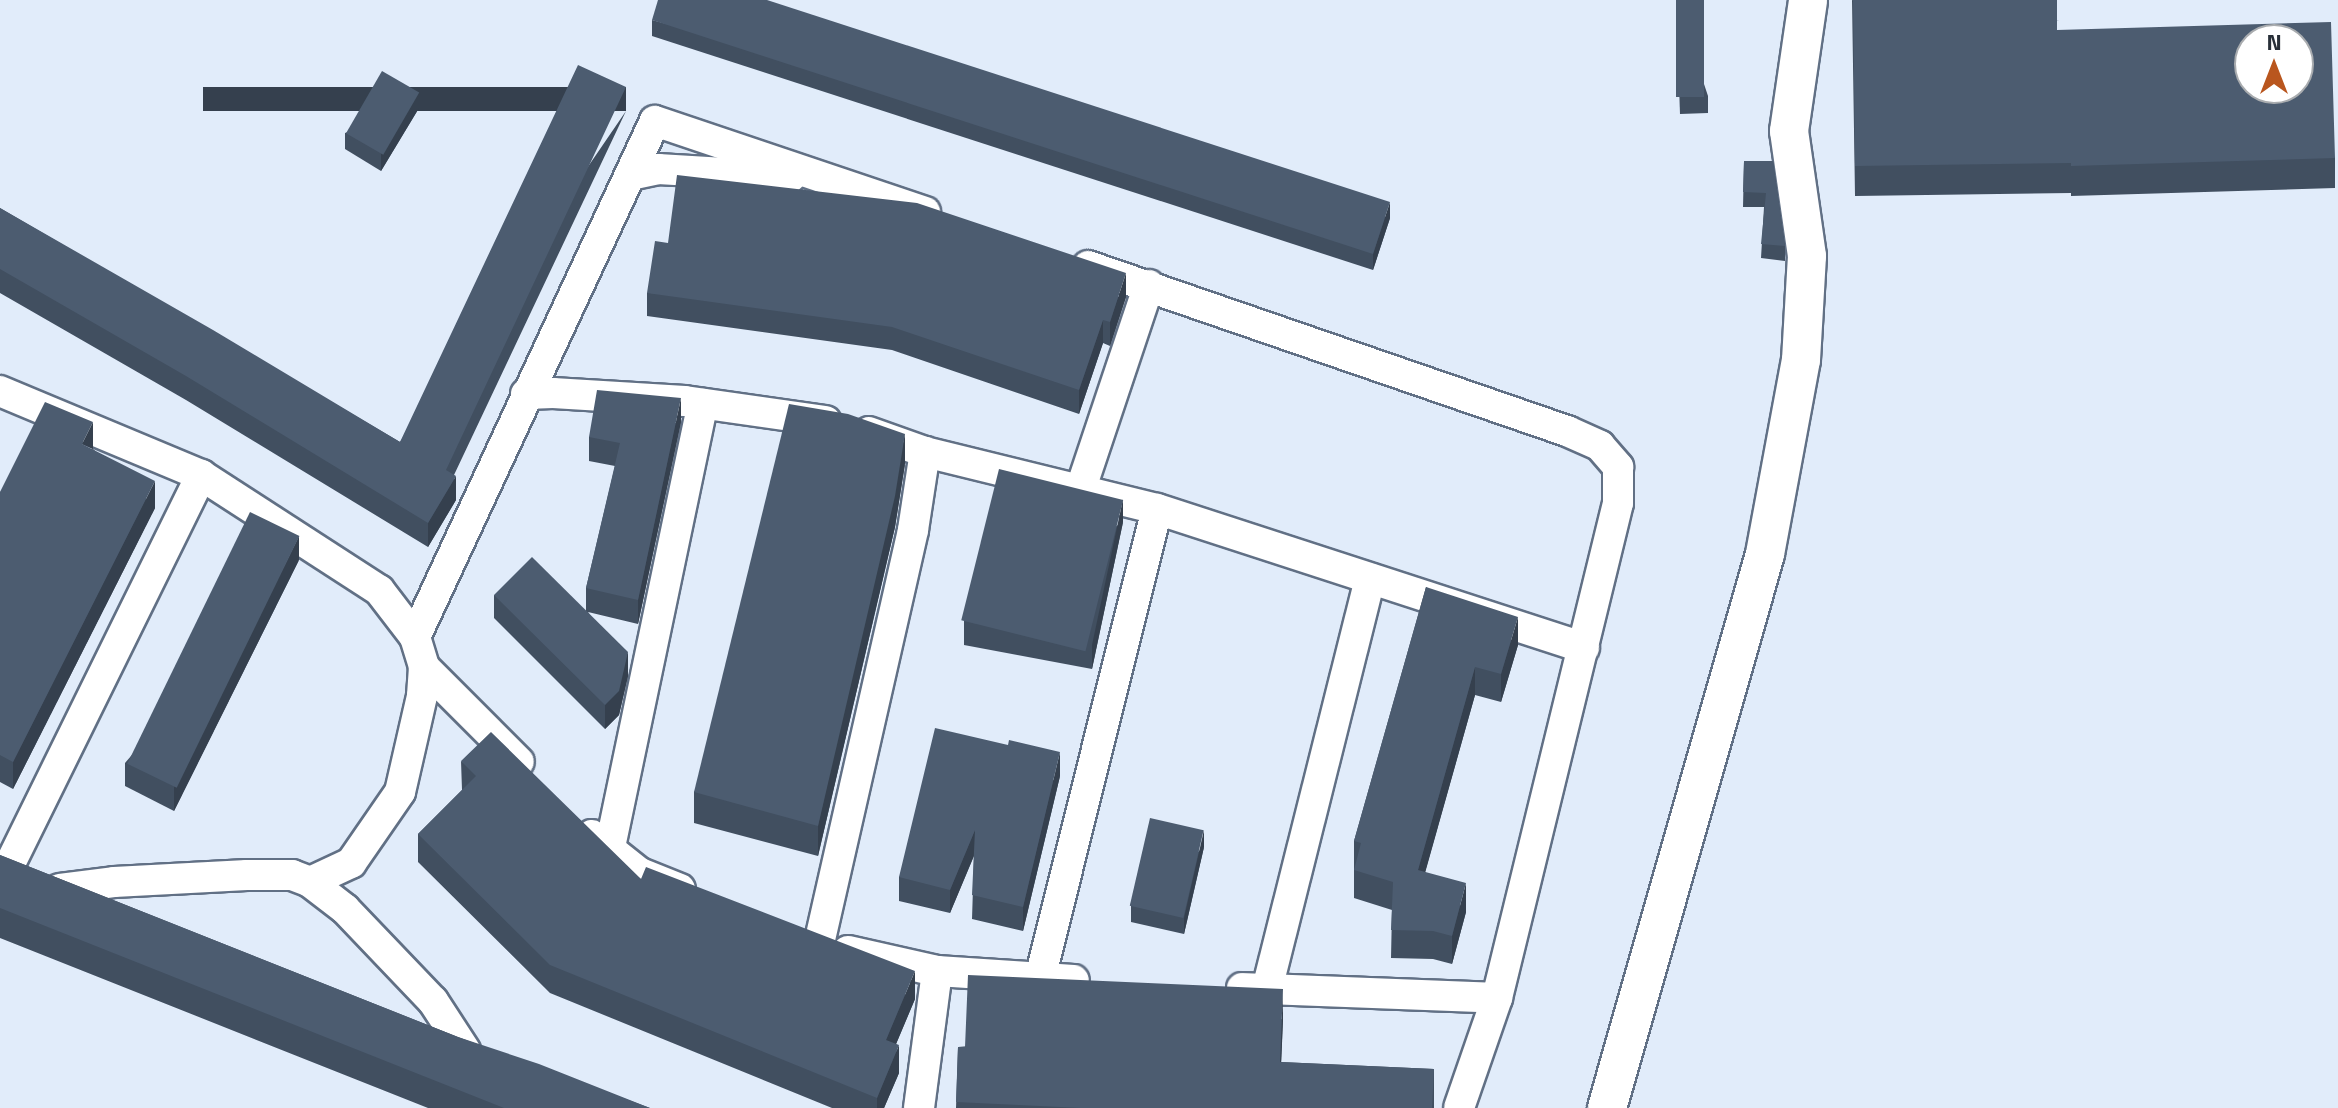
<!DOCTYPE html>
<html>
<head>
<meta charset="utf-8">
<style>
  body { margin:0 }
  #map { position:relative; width:2338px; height:1108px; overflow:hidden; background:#e1ecfa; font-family:"Titillium Web",sans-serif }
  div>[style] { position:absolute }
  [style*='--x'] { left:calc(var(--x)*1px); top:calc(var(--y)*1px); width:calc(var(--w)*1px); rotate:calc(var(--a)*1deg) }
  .roads { filter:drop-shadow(2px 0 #617085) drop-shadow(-2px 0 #617085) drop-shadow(0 2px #617085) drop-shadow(0 -2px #617085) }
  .minor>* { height:30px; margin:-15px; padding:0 15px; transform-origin:15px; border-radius:15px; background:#fff }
  .tertiary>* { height:38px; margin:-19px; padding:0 19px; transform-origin:19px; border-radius:19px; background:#fff }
  .wall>* { inset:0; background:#414f60 }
  .shaded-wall>* { inset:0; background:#35404e; transform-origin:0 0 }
  .building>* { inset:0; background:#4c5c70; transform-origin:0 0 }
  span { translate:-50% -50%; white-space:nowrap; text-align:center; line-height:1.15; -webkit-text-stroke:8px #fff; paint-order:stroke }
  .north { position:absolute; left:2234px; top:24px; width:80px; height:80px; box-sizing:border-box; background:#fff; border:2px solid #a9acaf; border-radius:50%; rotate:0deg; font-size:22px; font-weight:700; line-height:32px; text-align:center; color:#282f38 }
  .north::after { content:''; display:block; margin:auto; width:28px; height:36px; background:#b9561e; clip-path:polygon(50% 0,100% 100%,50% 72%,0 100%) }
</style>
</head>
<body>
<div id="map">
  <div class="roads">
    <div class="minor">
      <div style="--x:630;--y:175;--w:29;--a:-12"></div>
      <div style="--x:658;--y:169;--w:133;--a:3.4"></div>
      <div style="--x:1088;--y:266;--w:507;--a:19.01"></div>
      <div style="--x:1567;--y:431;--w:36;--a:24"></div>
      <div style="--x:1600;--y:446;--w:28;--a:49"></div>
      <div style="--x:1618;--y:467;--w:36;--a:90"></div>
      <div style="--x:1618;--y:503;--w:510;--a:103.74"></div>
      <div style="--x:1497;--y:998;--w:116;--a:109.1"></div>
      <div style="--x:0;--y:391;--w:218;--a:22.7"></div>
      <div style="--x:201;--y:475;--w:212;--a:32.9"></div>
      <div style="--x:379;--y:590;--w:59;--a:52.5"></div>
      <div style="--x:415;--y:637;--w:31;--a:73"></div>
      <div style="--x:424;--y:667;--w:29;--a:94"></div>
      <div style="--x:422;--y:696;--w:98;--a:102.9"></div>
      <div style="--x:400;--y:792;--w:86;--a:124.6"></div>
      <div style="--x:351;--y:863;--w:45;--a:155.1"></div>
      <div style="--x:526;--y:394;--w:27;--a:-2"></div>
      <div style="--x:553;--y:393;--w:132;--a:3.5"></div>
      <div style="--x:685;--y:401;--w:142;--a:8.1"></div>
      <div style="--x:869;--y:432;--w:59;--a:19.7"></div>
      <div style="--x:925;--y:452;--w:239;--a:13.8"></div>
      <div style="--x:1157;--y:509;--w:449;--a:18"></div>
      <div style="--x:1081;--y:488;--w:214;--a:-71.5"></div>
      <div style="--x:415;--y:637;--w:569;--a:-65.06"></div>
      <div style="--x:655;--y:121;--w:285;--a:18.6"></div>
      <div style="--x:424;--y:667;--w:134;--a:45"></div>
      <div style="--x:592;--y:835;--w:61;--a:38.4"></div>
      <div style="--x:640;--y:873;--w:43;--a:21.8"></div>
      <div style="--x:609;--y:852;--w:458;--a:-78.2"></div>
      <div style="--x:8;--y:868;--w:438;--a:-63.8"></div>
      <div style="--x:60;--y:889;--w:54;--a:-7.4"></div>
      <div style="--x:114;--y:882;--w:133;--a:-3"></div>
      <div style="--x:247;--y:875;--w:45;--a:0"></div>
      <div style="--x:292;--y:875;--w:19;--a:21"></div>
      <div style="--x:310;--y:882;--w:44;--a:37.6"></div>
      <div style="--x:345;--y:909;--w:127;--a:46.3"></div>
      <div style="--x:433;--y:1001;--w:59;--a:56.9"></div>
      <div style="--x:819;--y:944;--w:425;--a:-77.2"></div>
      <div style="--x:913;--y:530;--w:79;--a:-81.3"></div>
      <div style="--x:848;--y:951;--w:91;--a:12.7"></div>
      <div style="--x:937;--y:971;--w:137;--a:3.8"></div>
      <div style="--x:1040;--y:978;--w:483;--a:-76"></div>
      <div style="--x:1242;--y:988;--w:255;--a:2.2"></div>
      <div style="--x:1267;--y:989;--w:423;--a:-75.9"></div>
      <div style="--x:919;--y:1108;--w:138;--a:-82.5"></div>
    </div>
    <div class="tertiary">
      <div style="--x:1607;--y:1108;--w:576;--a:-74.08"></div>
      <div style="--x:1765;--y:554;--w:197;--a:-79.5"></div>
      <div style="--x:1801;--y:360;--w:104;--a:-86.7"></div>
      <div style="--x:1807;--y:256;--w:126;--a:-98.2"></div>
      <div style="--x:1789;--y:131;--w:132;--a:-81.7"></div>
    </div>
  </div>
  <div class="wall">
    <div style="clip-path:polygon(1676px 0,1708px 96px,1708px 113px,1680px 114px)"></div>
    <div style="clip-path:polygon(1852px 0,2057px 30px,2335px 158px,2335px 188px,2071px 196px,2071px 193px,1855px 196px)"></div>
    <div style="clip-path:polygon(652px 20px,1390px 218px,1373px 270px,652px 36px)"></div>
    <div style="clip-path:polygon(419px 108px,381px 171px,345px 149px,345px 133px)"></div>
    <div style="clip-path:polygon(626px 111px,454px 475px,456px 500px,428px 547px,186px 400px,0 293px,0 208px,400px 442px)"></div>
    <div style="clip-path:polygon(1744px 161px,1773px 161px,1785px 246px,1785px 261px,1761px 258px,1764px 207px,1743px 207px)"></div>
    <div style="clip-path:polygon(647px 293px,1126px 297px,1110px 346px,1103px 343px,1079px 414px,892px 350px,647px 316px)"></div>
    <div style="clip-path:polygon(681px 422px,638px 624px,588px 612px,628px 676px,619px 715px,605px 729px,494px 618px,494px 595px,586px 611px,586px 588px,615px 466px,589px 461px,589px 437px)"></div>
    <div style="clip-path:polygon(93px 449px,155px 508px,13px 789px,0 782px,0 492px)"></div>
    <div style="clip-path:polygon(905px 464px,895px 527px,818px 856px,694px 823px,694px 792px)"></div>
    <div style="clip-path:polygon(1123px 522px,1092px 669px,964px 645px,964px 621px)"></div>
    <div style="clip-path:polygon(299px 560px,174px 811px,125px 786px,125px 763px)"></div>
    <div style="clip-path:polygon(1426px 587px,1518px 645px,1501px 702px,1475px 695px,1425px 872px,1466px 912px,1452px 964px,1433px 959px,1391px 958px,1392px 910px,1354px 898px,1354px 841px)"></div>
    <div style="clip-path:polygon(461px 761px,641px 879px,915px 999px,896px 1044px,899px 1073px,884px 1108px,832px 1108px,550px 993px,418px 862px,418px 834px,462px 790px)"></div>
    <div style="clip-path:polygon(1060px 776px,1023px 931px,972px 919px,974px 856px,950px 913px,899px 901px,899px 877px)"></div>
    <div style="clip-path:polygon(1204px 847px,1184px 934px,1131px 922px,1131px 906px)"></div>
    <div style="clip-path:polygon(0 855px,458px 1037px,650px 1108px,428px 1108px,0 938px)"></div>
    <div style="clip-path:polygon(1283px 1019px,1281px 1062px,1434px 1069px,1434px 1108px,956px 1108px,958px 1047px)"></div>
  </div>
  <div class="shaded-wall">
    <div style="left:626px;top:87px;width:24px;height:423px;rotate:90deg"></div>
    <div style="clip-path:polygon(419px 92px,419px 108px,381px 171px,381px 154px)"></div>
    <div style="clip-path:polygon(1390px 202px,1390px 218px,1373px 270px,1373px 254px)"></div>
    <div style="clip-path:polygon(1126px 273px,1126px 297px,1110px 346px,1110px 322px)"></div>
    <div style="clip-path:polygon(1103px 320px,1103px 343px,1079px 414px,1079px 390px)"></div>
    <div style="clip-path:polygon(681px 398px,681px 422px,638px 624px,638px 600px)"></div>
    <div style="clip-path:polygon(93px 422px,93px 449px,82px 444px)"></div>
    <div style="clip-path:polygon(905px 434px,905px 464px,895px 527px,818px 856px,818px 826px)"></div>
    <div style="clip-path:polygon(456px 476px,456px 500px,428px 547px,428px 523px)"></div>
    <div style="clip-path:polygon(155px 481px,155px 508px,13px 789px,13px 762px)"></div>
    <div style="clip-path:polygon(1123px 499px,1123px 522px,1092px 669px,1092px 645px)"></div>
    <div style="clip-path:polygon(299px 536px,299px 560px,174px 811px,174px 787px)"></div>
    <div style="clip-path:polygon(1518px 617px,1518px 645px,1501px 702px,1501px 674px)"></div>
    <div style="clip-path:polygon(628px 652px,628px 676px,619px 715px,605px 729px,605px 705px)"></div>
    <div style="clip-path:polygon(1475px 667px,1475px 695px,1418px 898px,1418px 870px)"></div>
    <div style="clip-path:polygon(1060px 752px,1060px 776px,1023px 931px,1023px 907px)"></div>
    <div style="clip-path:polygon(975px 830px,975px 853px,950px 913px,950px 890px)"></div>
    <div style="clip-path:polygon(1204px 830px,1204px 847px,1184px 934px,1184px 918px)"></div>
    <div style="clip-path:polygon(1466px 883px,1466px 912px,1452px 964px,1452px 936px)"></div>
    <div style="clip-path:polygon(915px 971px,915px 999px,886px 1068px,886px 1040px)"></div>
    <div style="clip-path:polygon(1283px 989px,1283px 1019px,1280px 1092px,1280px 1062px)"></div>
    <div style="clip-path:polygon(899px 1045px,899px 1073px,884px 1108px,877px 1108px,877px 1098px)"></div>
  </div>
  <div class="building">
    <div style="clip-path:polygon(658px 0,767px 0,1390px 202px,1373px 254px,652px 20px)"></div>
    <div style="left:1676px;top:0;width:28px;height:97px"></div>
    <div style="clip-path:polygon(evenodd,1853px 0,2057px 0,2057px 30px,2331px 22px,2335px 158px,2071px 166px,2071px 163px,1855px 166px,1853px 0,2250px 40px,2298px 40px,2298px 88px,2250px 88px,2250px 40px)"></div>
    <div style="clip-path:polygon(578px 65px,626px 87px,446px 470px,456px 476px,428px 523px,186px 376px,0 269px,0 208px,213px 330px,400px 442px)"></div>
    <div style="left:382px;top:71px;width:43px;height:72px;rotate:30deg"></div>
    <div style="clip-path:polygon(1744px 161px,1773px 161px,1785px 246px,1761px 244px,1766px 193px,1743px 192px)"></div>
    <div style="clip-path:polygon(677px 175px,917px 203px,1126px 273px,1110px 322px,1103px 320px,1079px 390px,892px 327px,647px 293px,655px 241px,668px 243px)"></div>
    <div style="clip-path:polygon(597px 390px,681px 398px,638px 600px,586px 588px,620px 443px,589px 437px)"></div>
    <div style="clip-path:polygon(45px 402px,93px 422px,82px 444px,155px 481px,13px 762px,0 755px,0 492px)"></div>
    <div style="clip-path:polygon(789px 404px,848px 414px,905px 434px,895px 496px,818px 826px,694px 792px)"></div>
    <div style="left:999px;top:469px;width:128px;height:156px;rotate:14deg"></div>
    <div style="left:250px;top:512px;width:55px;height:280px;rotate:26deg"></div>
    <div style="clip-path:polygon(532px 557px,628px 652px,619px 691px,605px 705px,494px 595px)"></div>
    <div style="clip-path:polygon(1426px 587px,1518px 617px,1501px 674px,1475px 667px,1418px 870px,1466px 883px,1452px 936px,1433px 931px,1391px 930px,1393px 882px,1354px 870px,1361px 843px,1354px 841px)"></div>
    <div style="clip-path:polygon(935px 728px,1008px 745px,1009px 740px,1060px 752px,1023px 907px,972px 895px,975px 830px,950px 890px,899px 877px)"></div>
    <div style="clip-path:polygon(491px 732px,641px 879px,646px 867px,915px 971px,886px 1040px,899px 1045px,877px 1098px,550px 965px,418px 834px,476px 776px,461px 761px)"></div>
    <div style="left:1150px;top:818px;width:55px;height:90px;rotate:13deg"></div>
    <div style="clip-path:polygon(0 855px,458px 1037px,539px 1064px,650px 1108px,504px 1108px,0 908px)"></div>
    <div style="clip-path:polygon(968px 975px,1283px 989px,1280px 1062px,1434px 1069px,1432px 1108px,1081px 1108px,956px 1102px,958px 1047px,965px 1047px)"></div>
  </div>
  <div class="north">N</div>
</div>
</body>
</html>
